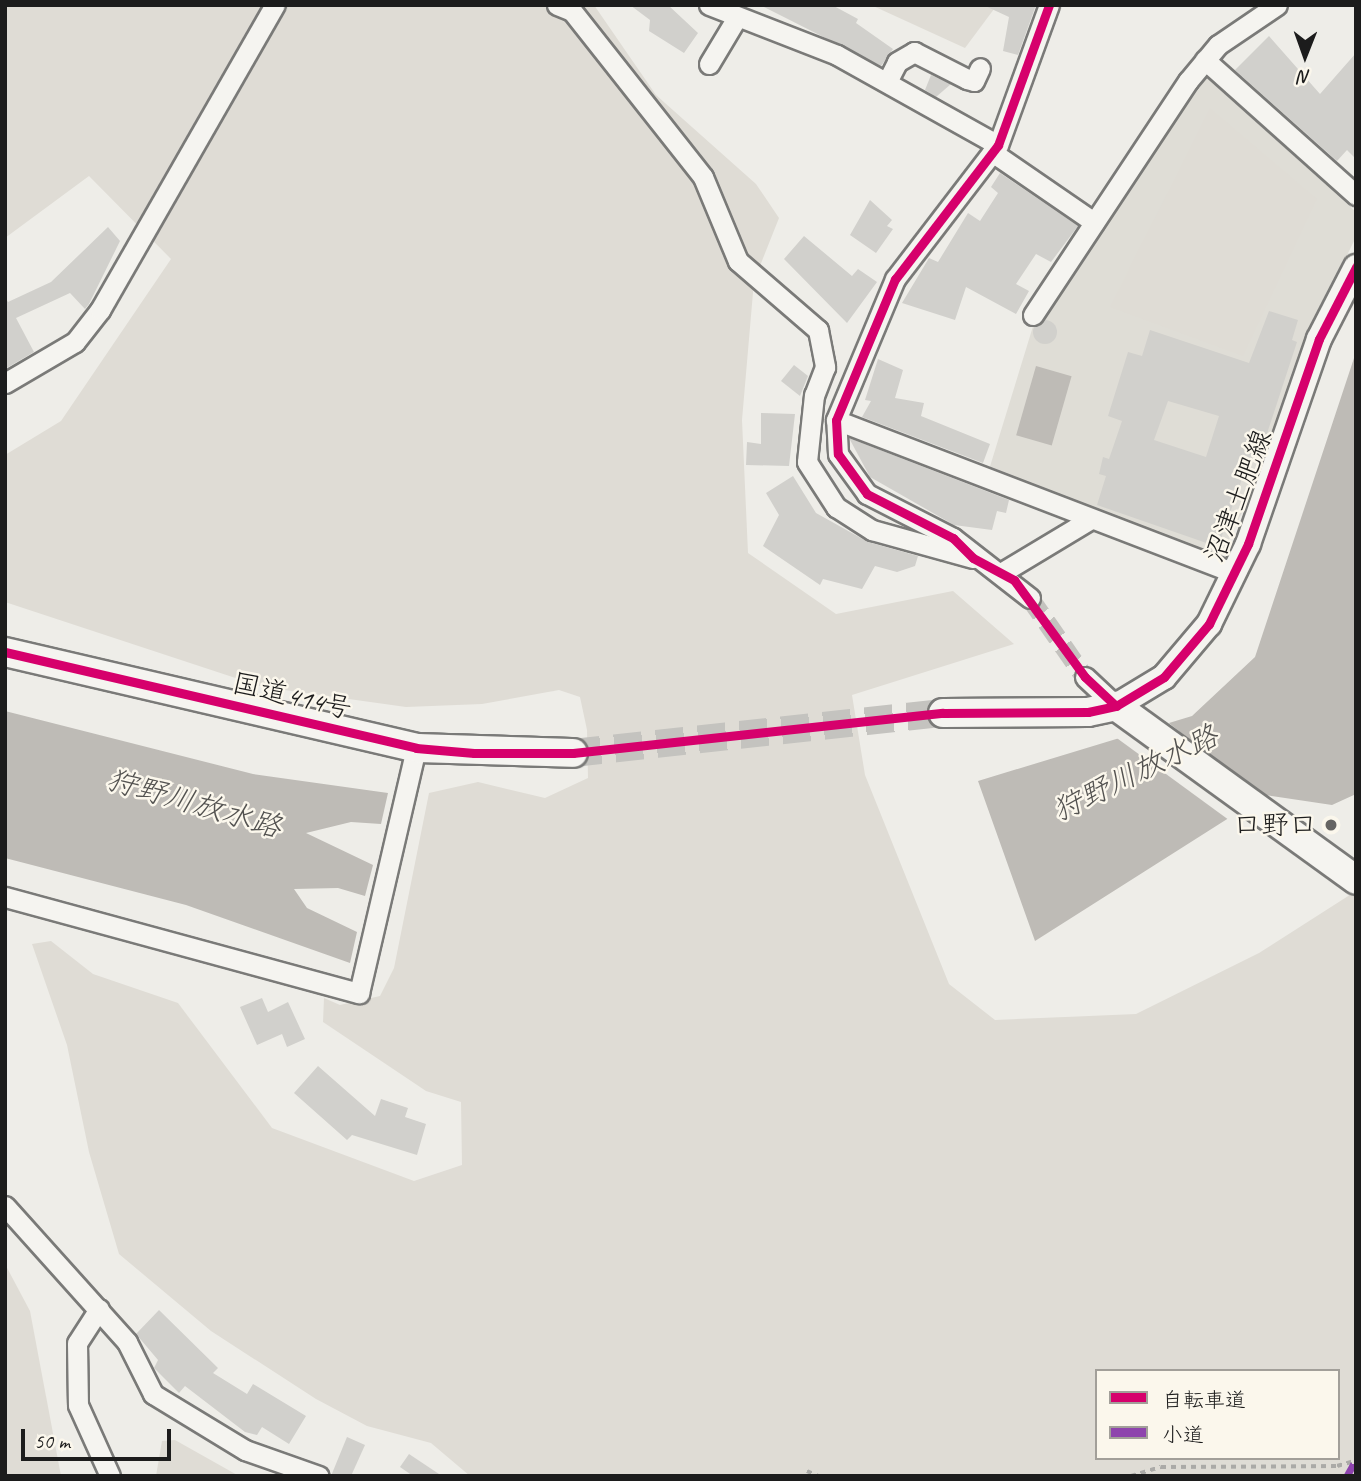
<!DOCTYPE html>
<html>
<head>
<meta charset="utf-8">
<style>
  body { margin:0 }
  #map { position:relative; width:1361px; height:1481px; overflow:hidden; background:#eeede8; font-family:Caveat,"Klee One",sans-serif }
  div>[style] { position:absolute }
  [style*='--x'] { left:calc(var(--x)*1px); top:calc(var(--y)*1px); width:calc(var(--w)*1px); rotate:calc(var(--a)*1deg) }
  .built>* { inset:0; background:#dfddd6 }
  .green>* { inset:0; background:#dfdcd5 }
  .water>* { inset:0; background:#bebbb6; transform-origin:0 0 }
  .pier>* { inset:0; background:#eeede8 }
  .building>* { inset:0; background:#d1d0cc }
  .round { border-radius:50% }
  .minor-tunnel>* { height:19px; margin-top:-9.5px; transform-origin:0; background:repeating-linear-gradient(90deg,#c4c3bf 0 19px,transparent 0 29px) }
  .highway-tunnel>* { height:28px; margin-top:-14px; transform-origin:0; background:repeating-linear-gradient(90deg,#c4c3bf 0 28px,transparent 0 42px) }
  .path>* { height:3.5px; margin-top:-1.75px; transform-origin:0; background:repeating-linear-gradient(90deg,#abaaa7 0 5px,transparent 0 10px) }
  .roads { filter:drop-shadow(2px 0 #7a7a78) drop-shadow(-2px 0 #7a7a78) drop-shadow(0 2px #7a7a78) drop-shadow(0 -2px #7a7a78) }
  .minor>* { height:19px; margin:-9.5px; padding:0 9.5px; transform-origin:9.5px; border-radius:9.5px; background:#f5f4f0 }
  .major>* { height:24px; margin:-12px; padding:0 12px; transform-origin:12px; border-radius:12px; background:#f5f4f0 }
  .highway>* { height:28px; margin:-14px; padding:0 14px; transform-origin:14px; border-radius:14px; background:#f5f4f0 }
  .quiet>* { height:7px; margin-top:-3.5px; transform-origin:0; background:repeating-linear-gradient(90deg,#8e44ad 0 14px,transparent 0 21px) }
  .cycleway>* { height:9px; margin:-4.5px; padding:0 4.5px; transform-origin:4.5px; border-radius:4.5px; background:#d6006c }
  .dots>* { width:19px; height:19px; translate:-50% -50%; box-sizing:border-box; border:4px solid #fbf7ec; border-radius:50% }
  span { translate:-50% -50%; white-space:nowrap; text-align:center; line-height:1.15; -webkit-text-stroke:5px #fbf7ec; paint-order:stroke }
  .street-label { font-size:28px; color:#1c1c1c }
  .poi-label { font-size:28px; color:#1c1c1c }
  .right { translate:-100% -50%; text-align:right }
  .water-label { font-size:30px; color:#545351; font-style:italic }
  .frame { position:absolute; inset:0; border:7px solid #1c1c1c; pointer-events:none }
  .legend { position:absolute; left:1095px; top:1369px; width:245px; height:91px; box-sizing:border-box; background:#fbf7ec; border:2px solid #a29f99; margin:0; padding:9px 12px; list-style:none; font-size:21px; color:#1c1c1c }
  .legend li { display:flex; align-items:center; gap:14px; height:35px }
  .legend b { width:35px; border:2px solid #a29f99 }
  .north { position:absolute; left:1270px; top:21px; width:70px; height:70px; -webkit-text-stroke:5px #fbf7ec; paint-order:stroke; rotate:181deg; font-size:19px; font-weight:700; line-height:28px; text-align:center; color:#1c1c1c }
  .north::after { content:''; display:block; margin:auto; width:24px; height:32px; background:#1c1c1c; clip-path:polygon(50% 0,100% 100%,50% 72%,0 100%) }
  .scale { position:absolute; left:21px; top:1429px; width:150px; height:32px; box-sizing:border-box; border:4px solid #1c1c1c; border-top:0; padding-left:9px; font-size:21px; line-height:24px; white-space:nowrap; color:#1c1c1c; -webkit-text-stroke:5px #fbf7ec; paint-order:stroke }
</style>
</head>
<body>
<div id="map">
  <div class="built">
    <div style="clip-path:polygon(1205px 76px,1356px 212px,1356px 237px,1306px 338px,1247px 502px,1220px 559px,988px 473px,1034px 323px)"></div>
  </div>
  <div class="green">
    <div style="clip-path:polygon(evenodd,5px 5px,594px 5px,656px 95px,756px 184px,779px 218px,754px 281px,742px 420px,748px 553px,836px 614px,953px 591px,1014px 644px,852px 695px,865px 775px,949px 984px,995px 1020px,1136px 1014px,1259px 953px,1356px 891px,1356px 1476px,470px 1476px,431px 1443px,367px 1426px,316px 1399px,211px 1331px,119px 1254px,89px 1152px,67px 1045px,32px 944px,51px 941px,93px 974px,178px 1003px,272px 1128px,414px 1181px,462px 1165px,461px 1102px,426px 1091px,323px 1022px,324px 998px,340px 1005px,380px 996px,394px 968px,429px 793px,478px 782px,545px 798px,588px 778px,587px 730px,580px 697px,559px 690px,482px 704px,406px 707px,263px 687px,5px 602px,5px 455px,61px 421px,171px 259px,89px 176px,5px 238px,5px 5px,1097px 1371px,1338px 1371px,1338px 1458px,1097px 1458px,1097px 1371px)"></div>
    <div style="clip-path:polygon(871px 5px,997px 5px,965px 48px)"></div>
    <div style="clip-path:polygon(1210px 108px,1317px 199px,1243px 356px,1110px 307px)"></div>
    <div style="clip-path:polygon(5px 1264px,30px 1311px,61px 1476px,5px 1476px)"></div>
    <div style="clip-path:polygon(175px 1440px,239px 1476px,156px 1476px,162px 1441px)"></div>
  </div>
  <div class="water">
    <div style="clip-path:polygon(1356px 352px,1356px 794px,1332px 805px,1265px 795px,1035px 941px,978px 781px,1192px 716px,1255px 657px)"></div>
    <div style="left:1036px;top:366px;width:37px;height:72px;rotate:16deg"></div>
    <div style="clip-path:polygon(5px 711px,253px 774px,388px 793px,381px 824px,351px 822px,306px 833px,373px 865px,365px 896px,338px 888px,294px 889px,307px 908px,357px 932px,350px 963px,186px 905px,5px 858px)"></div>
  </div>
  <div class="pier">
    <div style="clip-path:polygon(1165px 720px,1265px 799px,1233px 823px,1114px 736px)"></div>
  </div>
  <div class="building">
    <div style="clip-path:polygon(630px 5px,668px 5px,698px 33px,684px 53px,649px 31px,650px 20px)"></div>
    <div style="clip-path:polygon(760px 5px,832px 5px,858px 19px,856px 23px,893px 49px,881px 66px)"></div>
    <div style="clip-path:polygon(983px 5px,1036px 5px,1018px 55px,1003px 51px,1009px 17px)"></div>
    <div style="clip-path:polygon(1269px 36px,1320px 94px,1356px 53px,1356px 159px,1347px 150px,1337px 161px,1235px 70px)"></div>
    <div style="clip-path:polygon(931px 75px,951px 84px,936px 97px,925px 90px)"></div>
    <div style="clip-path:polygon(1000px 173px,1078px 226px,1051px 262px,1036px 254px,1016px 284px,1029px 291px,1016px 314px,966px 287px,955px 320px,902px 303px,929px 258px,938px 262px,968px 213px,980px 221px,998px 193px,991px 187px)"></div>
    <div style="clip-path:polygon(870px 200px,892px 220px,887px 226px,893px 229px,876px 253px,850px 235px)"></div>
    <div style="clip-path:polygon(108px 227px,120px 241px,89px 304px,85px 309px,70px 293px,16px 318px,34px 352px,5px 369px,5px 297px,8px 302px,51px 282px)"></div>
    <div style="clip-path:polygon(804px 236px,852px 276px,858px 269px,877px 282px,847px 323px,784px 259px)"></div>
    <div style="clip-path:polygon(evenodd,1269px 311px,1298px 320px,1292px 340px,1297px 342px,1258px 461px,1249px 459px,1218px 547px,1097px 505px,1106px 476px,1099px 474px,1103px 457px,1109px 459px,1122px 421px,1108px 416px,1128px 352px,1142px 356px,1150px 330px,1249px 363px,1269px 311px,1168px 401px,1219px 416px,1206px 457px,1154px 440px,1168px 401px)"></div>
    <div class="round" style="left:1033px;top:320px;width:24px;height:24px"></div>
    <div style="clip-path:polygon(878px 359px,903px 370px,895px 398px,924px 403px,921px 416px,990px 444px,983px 463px,862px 417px,871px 401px,865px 400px)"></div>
    <div style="clip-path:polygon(794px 365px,808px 376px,800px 396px,781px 381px)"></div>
    <div style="clip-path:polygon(761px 413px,795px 414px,789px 466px,746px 465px,747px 442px,761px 444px)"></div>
    <div style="clip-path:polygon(849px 438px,1009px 500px,1006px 513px,997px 511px,992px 530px,954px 525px,870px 477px)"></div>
    <div style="clip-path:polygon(793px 476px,816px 513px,868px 542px,918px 556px,915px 566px,897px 572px,875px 566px,862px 589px,823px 579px,820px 585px,763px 546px,779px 515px,766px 493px)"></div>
    <div style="clip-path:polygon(262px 998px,268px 1012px,288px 1002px,305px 1039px,287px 1047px,282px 1034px,257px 1045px,240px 1007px)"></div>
    <div style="clip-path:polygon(318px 1066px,375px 1116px,381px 1099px,408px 1108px,405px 1117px,426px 1124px,417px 1155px,352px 1135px,347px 1140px,294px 1093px)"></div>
    <div style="clip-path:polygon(159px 1310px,218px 1368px,213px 1373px,247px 1394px,253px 1384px,306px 1416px,289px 1444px,262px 1427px,257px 1435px,245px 1432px,185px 1386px,179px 1393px,154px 1368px,158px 1360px,136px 1334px)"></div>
    <div style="clip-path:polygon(347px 1437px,365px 1445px,351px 1476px,331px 1476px)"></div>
    <div style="clip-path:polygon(409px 1454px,442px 1476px,413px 1476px,400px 1467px)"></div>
  </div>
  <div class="minor-tunnel">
    <div style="--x:1030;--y:598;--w:96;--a:55.2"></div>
  </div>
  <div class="highway-tunnel">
    <div style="--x:573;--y:753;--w:372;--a:-6.2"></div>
  </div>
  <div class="path">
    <div style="--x:807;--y:1471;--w:12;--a:24"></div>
    <div style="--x:1131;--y:1476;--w:31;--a:-17"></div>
    <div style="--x:1161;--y:1467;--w:176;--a:-0.3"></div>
    <div style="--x:1337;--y:1466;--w:18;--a:-16"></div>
  </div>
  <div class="roads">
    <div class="minor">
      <div style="--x:557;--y:5;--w:16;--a:22"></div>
      <div style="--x:572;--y:11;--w:211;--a:51.7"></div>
      <div style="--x:703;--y:177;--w:91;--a:67.4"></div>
      <div style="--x:738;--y:261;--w:106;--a:40.8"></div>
      <div style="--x:818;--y:330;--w:38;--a:79"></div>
      <div style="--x:825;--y:367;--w:30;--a:111"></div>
      <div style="--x:814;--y:395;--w:67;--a:96"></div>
      <div style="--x:807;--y:462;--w:54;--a:57.2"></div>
      <div style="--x:836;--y:507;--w:43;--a:32.6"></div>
      <div style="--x:872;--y:530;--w:105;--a:15.5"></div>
      <div style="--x:709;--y:5;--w:137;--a:21.3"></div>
      <div style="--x:837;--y:55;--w:184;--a:29.2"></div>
      <div style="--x:1205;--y:60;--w:203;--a:41.8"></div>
      <div style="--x:709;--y:64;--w:52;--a:-59"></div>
      <div style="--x:887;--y:82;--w:22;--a:-63"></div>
      <div style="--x:897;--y:62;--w:20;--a:-30"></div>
      <div style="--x:914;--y:52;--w:59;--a:27"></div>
      <div style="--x:967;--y:79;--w:7;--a:16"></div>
      <div style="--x:974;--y:81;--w:14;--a:-65"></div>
      <div style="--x:992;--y:152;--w:124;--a:34.5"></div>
      <div style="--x:1033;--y:315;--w:281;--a:-56.5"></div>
      <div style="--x:1188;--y:81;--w:47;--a:-50.2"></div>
      <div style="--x:1218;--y:45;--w:71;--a:-34.1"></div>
      <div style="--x:5;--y:383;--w:81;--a:-30.4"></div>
      <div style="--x:75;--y:342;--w:41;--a:-52"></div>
      <div style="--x:100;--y:310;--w:352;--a:-60.2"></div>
      <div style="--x:836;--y:420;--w:426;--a:21"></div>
      <div style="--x:1001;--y:573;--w:105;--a:-31"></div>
      <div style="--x:1030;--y:598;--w:98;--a:-142.1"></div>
      <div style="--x:953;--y:538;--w:97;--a:-152.9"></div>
      <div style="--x:867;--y:494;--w:49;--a:-125.9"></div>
      <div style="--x:838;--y:454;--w:34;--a:-93"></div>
      <div style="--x:836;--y:420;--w:153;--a:-67.3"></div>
      <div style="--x:895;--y:279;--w:169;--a:-52.5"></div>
      <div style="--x:998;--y:145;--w:149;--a:-70"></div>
      <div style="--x:1085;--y:677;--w:42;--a:43.1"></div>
      <div style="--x:5;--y:897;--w:367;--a:15.2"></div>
      <div style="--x:359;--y:993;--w:252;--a:-76.9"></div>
      <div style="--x:5;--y:1206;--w:183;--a:48.1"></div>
      <div style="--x:127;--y:1342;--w:58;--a:63.4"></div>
      <div style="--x:153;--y:1394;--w:108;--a:31.3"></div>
      <div style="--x:245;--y:1450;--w:78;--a:19.4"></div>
      <div style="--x:99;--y:1309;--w:40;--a:122.9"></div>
      <div style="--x:77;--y:1343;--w:62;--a:89.1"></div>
      <div style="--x:78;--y:1405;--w:78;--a:65.7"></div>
    </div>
    <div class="major">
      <div style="--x:1116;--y:706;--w:56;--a:-31.1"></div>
      <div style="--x:1164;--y:677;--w:70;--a:-49.7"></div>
      <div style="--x:1209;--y:624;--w:89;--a:-64"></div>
      <div style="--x:1248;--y:544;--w:217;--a:-70.9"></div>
      <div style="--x:1319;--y:339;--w:81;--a:-62.8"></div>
    </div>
    <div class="highway">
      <div style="--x:5;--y:652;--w:422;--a:13.1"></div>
      <div style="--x:416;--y:748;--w:157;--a:1.8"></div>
      <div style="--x:943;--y:713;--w:145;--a:-0.4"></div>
      <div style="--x:1088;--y:712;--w:29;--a:-12"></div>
      <div style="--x:1116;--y:706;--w:296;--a:35.9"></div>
    </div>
  </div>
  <div class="quiet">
    <div style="--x:1347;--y:1476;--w:18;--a:-61"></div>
  </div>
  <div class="cycleway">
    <div style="--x:1049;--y:5;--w:149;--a:110"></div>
    <div style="--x:998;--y:145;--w:169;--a:127.5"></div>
    <div style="--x:895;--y:279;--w:153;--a:112.7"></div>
    <div style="--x:836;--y:420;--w:34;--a:87"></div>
    <div style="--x:838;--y:454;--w:49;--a:54.1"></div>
    <div style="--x:867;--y:494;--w:97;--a:27.1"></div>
    <div style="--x:953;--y:538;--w:28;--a:45"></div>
    <div style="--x:973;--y:558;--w:47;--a:28.2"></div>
    <div style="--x:1014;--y:580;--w:120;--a:53.8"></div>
    <div style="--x:1085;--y:677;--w:42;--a:43.1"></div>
    <div style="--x:5;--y:652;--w:422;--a:13.1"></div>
    <div style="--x:416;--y:748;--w:58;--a:4.9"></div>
    <div style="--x:474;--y:753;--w:99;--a:0"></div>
    <div style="--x:573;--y:753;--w:372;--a:-6.2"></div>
    <div style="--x:943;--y:713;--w:145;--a:-0.4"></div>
    <div style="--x:1088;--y:712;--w:29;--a:-12"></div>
    <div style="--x:1116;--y:706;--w:56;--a:-31.1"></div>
    <div style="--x:1164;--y:677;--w:70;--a:-49.7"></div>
    <div style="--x:1209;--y:624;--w:89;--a:-64"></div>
    <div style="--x:1248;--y:544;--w:217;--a:-70.9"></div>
    <div style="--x:1319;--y:339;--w:81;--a:-62.8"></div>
  </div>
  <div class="dots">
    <div style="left:1331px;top:825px;background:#666563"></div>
  </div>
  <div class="street-label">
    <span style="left:1238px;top:496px;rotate:-69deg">沼津土肥線</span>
    <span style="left:292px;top:696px;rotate:13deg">国道414号</span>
  </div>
  <div class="poi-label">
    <span class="right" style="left:1317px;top:825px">口野口</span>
  </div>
  <div class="water-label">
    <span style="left:1135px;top:773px;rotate:-26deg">狩野川放水路</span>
    <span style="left:194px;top:803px;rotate:16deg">狩野川放水路</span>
  </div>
  <div class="frame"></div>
  <ul class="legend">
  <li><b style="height:9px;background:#d6006c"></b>自転車道</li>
  <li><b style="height:9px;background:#8e44ad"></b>小道</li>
  </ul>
  <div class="north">N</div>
  <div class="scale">50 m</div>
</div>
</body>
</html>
